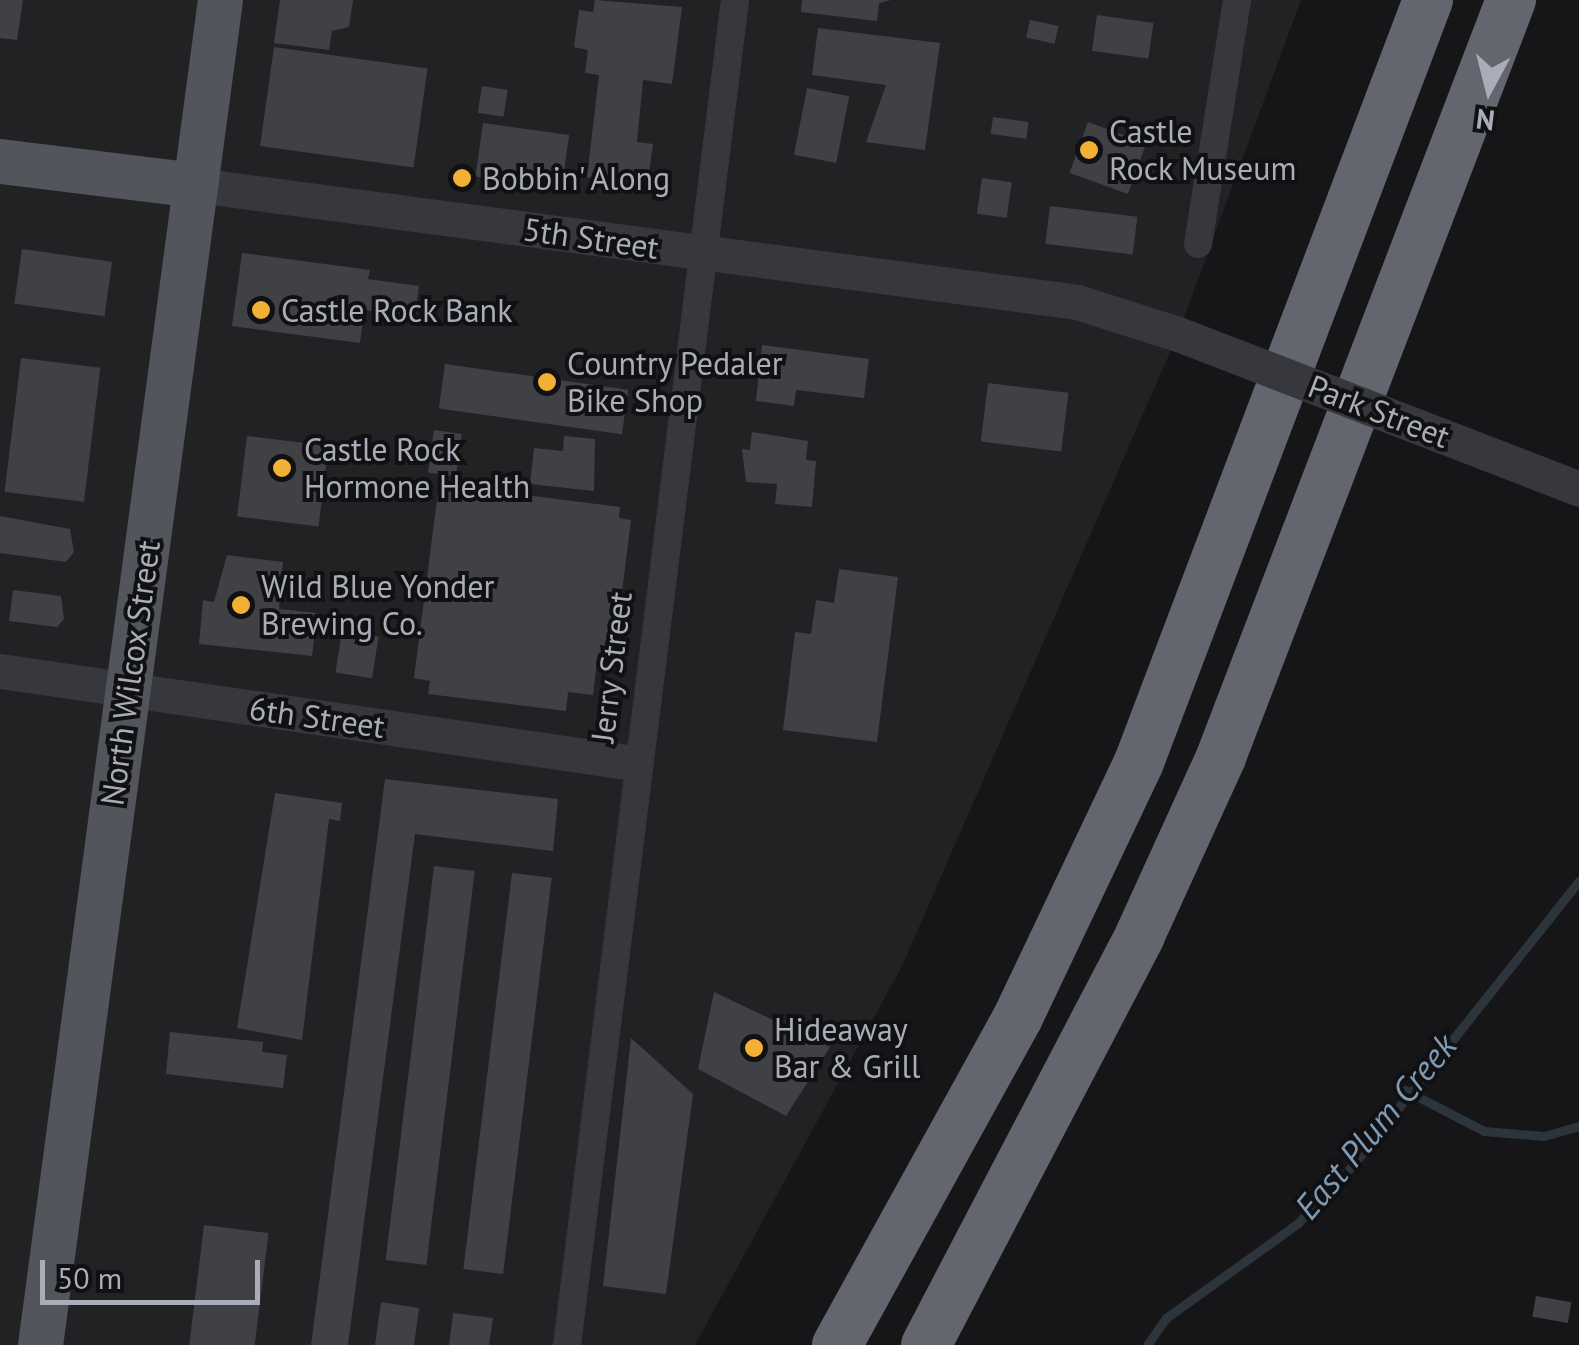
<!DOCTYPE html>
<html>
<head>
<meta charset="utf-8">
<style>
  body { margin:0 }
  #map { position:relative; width:1579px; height:1345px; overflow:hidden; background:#161618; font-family:"PT Sans",sans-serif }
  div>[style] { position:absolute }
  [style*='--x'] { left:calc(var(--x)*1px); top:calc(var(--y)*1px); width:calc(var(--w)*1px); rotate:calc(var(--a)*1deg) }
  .built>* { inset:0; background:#222225 }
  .stream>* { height:9px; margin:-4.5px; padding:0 4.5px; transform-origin:4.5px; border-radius:4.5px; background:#2c353c }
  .building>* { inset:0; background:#404145; transform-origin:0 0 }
  .minor>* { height:28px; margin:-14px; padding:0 14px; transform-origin:14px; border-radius:14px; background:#37383d }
  .tertiary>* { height:35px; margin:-17.5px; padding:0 17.5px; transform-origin:17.5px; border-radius:17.5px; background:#37383d }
  .primary>* { height:45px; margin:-22.5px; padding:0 22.5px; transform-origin:22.5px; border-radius:22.5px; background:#53555c }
  .motorway>* { height:50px; margin:-25px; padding:0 25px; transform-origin:25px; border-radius:25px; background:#63666e }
  .tertiary-bridge>* { height:35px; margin:-17.5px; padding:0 17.5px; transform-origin:17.5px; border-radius:17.5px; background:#37383d }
  .dots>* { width:28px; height:28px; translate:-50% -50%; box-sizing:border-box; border:5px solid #111113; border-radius:50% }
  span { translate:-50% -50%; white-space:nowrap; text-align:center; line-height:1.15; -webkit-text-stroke:8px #111113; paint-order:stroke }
  .poi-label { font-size:32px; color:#a8adb8 }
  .left { translate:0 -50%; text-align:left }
  .street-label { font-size:32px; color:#a8adb8 }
  .water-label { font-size:35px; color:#7f9bb3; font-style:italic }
  .north { position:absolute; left:1439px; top:40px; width:100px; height:100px; -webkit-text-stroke:8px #111113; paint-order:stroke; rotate:187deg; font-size:28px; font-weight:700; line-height:40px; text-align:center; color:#a8adb8 }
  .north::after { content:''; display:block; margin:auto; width:35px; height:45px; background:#a8adb8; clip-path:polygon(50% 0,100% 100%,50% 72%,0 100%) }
  .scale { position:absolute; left:40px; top:1260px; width:220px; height:45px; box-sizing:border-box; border:5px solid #a8adb8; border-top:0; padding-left:12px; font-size:30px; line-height:35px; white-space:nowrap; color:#a8adb8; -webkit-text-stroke:8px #111113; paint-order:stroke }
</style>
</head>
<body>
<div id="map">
  <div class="built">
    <div style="clip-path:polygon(0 0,1301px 0,1178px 334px,902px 966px,695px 1345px,0 1345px)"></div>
  </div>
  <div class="stream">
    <div style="--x:1405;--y:1090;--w:89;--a:27.4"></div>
    <div style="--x:1484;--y:1131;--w:60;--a:4.8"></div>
    <div style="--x:1544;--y:1136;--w:36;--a:-16"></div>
    <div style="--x:1147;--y:1345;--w:33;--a:-55"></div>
    <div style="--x:1166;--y:1318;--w:163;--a:-35.7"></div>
    <div style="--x:1298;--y:1223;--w:80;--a:-46.5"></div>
    <div style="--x:1353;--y:1165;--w:363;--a:-51.5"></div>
  </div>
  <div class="building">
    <div style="clip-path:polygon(0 0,23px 0,17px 40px,0 38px)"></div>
    <div style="clip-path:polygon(280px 0,353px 0,349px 27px,332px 31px,329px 50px,274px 43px)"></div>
    <div style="clip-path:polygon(595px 0,682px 7px,672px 84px,643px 80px,637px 142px,653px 144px,647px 188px,587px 177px,599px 75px,585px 73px,588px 50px,574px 47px,579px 10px,593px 12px)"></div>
    <div style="clip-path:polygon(802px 0,891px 0,879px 3px,877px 21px,801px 12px)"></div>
    <div style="left:1097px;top:15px;width:57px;height:36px;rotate:8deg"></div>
    <div style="left:1030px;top:20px;width:29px;height:18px;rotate:12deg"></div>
    <div style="clip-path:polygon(818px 28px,940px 43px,925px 150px,866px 142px,886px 85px,812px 75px)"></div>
    <div style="left:274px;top:47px;width:155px;height:100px;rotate:8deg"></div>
    <div style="left:482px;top:86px;width:26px;height:27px;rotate:9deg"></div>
    <div style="left:807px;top:88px;width:43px;height:68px;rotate:11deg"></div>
    <div style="left:993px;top:117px;width:36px;height:17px;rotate:8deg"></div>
    <div style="left:1088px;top:122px;width:62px;height:54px;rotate:20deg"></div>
    <div style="left:483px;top:123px;width:87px;height:54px;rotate:8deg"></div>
    <div style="left:982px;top:178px;width:30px;height:36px;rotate:8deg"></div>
    <div style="left:1050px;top:206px;width:88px;height:38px;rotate:7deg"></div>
    <div style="left:22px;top:249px;width:91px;height:55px;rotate:8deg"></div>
    <div style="clip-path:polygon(242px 253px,370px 270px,368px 279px,419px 286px,415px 317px,364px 310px,360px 343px,232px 326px)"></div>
    <div style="clip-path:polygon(762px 345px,869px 359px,864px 398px,796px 390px,794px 406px,756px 401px)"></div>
    <div style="left:21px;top:358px;width:80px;height:135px;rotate:7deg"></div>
    <div style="left:445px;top:364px;width:185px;height:45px;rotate:8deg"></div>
    <div style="left:988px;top:383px;width:81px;height:59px;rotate:7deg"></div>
    <div style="left:434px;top:430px;width:28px;height:43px;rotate:8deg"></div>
    <div style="clip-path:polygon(752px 432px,808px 441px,806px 460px,816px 461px,812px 507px,775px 504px,777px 484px,746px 482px,742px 449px,750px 450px)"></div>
    <div style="left:247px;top:436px;width:82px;height:81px;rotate:7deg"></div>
    <div style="clip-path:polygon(564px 436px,595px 439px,594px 491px,530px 484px,534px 448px,563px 451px)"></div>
    <div style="clip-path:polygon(439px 484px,620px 507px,619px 518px,631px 520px,614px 655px,598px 653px,593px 695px,568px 692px,566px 711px,428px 694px,430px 681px,414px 678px)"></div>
    <div style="clip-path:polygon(0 516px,70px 529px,74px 552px,66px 562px,0 553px)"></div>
    <div style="clip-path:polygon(227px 555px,283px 562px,279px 609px,317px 613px,312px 656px,199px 644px,203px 600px,214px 602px)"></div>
    <div style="clip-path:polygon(839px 569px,898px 577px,877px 742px,783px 730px,795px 632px,811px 634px,816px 600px,834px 603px)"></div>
    <div style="clip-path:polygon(13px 590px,61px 596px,64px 619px,57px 627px,9px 621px)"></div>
    <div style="left:342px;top:631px;width:37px;height:42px;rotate:9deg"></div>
    <div style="clip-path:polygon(385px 779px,558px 799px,553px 851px,415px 834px,348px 1345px,311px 1345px)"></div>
    <div style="clip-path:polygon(275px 793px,342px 803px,340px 821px,329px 819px,302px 1040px,237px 1028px)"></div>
    <div style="left:434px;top:866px;width:41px;height:397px;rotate:7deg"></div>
    <div style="left:512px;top:873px;width:40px;height:399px;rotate:7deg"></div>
    <div style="clip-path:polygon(714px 992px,830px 1047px,786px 1116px,698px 1069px)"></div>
    <div style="clip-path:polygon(170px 1032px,263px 1042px,262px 1052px,287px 1055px,283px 1088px,166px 1074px)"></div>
    <div style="clip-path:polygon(631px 1038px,693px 1094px,666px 1294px,603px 1286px)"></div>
    <div style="left:204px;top:1225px;width:65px;height:121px;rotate:7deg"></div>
    <div style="left:1536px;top:1296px;width:36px;height:21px;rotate:10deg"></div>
    <div style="clip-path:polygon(381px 1302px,419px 1308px,414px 1345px,375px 1345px)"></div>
    <div style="clip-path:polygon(453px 1313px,493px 1318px,489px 1345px,449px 1345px)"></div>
  </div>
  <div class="minor">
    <div style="--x:1198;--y:244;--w:247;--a:-80.9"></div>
    <div style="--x:567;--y:1345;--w:1355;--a:-82.88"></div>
  </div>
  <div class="tertiary">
    <div style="--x:196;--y:185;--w:889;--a:7.56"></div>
    <div style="--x:1077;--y:302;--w:106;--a:17.6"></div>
    <div style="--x:0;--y:671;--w:641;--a:8.26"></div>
  </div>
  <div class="primary">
    <div style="--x:0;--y:161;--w:197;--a:7"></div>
    <div style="--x:40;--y:1345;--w:1357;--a:-82.38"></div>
  </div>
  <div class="motorway">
    <div style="--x:837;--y:1345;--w:375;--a:-61.1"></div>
    <div style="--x:1018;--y:1017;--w:282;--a:-64.6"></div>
    <div style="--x:1139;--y:762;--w:815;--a:-69.23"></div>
    <div style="--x:926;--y:1345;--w:462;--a:-62.4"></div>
    <div style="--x:1140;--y:935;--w:196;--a:-65.5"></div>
    <div style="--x:1221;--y:757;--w:811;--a:-69.04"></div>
  </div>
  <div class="tertiary-bridge">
    <div style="--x:1178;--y:334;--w:430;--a:21.1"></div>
  </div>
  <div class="dots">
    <div style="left:1089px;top:150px;background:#f2b134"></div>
    <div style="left:462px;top:178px;background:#f2b134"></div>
    <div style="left:261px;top:310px;background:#f2b134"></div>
    <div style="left:547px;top:382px;background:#f2b134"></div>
    <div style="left:282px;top:468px;background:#f2b134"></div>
    <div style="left:241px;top:605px;background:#f2b134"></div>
    <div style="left:754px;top:1048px;background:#f2b134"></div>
  </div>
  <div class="poi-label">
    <span class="left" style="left:1109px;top:150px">Castle<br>Rock Museum</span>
    <span class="left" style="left:482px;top:178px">Bobbin' Along</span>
    <span class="left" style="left:281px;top:310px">Castle Rock Bank</span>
    <span class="left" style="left:567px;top:382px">Country Pedaler<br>Bike Shop</span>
    <span class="left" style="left:304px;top:468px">Castle Rock<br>Hormone Health</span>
    <span class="left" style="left:261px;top:605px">Wild Blue Yonder<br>Brewing Co.</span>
    <span class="left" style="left:774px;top:1048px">Hideaway<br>Bar &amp; Grill</span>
  </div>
  <div class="street-label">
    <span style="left:591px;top:238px;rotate:8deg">5th Street</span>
    <span style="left:1379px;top:411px;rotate:21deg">Park Street</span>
    <span style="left:611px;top:667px;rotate:-83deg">Jerry Street</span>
    <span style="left:130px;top:673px;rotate:-82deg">North Wilcox Street</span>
    <span style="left:317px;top:717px;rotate:8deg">6th Street</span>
  </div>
  <div class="water-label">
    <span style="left:1375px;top:1126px;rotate:-50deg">East Plum Creek</span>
  </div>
  <div class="north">N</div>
  <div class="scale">50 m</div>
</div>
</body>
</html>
